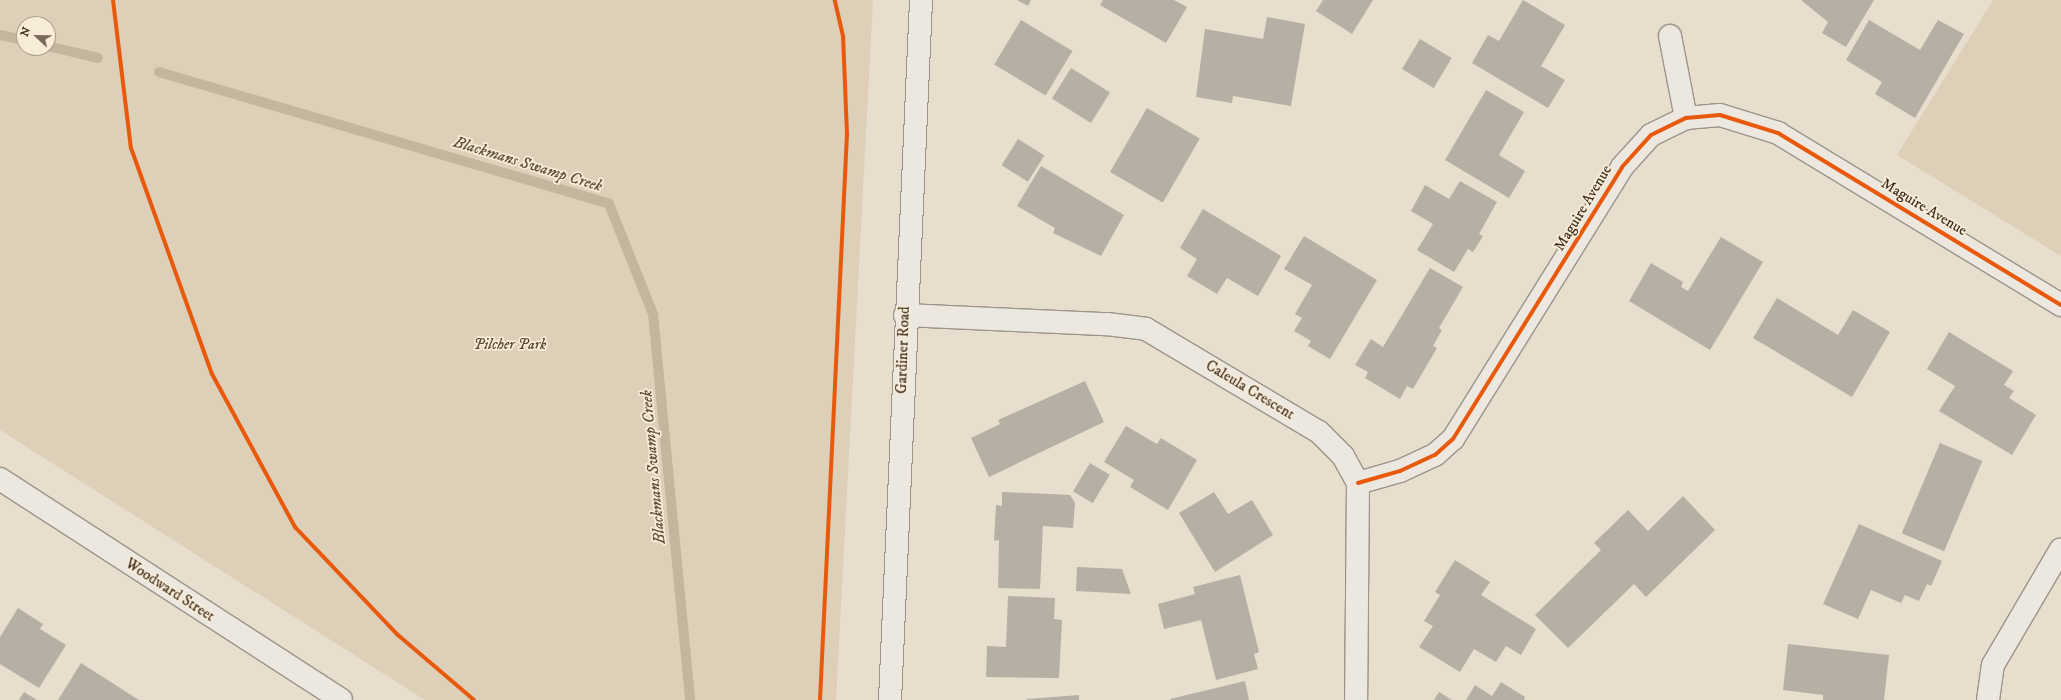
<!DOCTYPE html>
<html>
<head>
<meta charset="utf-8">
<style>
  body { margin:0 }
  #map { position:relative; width:2061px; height:700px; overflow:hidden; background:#e8dece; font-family:"IM FELL DW Pica",serif }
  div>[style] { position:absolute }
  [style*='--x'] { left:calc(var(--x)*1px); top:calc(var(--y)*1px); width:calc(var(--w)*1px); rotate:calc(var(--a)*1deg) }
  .green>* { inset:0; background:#ddcfb8 }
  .stream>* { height:10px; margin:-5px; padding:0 5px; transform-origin:5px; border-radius:5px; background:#c4b59e }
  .building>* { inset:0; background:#b6afa3; transform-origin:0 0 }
  .roads { filter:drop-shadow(1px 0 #9c9489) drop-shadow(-1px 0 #9c9489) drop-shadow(0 1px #9c9489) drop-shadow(0 -1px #9c9489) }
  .street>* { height:22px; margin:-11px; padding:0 11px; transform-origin:11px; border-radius:11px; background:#ece7df }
  .secondary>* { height:22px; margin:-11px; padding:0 11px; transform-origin:11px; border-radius:11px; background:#ece7df }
  .cycleway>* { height:4px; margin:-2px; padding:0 2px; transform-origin:2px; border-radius:2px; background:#e8590c }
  span { translate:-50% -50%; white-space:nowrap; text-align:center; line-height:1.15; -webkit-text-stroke:3.5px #f7ecd8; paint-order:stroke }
  .street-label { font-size:15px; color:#3d2b1b }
  .park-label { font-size:15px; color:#5b4937; font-style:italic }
  .water-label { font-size:16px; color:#614f3c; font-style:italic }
  .north { position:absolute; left:16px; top:16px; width:40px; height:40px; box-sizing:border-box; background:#f7ecd8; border:1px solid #ad9f8c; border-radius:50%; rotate:292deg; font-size:11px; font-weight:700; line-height:16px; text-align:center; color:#3d2b1b }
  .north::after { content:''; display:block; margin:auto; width:14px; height:18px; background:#796a5a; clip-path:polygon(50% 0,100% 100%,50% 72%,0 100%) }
</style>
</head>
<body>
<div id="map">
  <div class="green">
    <div style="clip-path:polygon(evenodd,0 0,873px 0,836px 700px,425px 700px,0 430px,0 0,24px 24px,48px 24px,48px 48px,24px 48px,24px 24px)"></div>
    <div style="clip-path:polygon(1993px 0,2061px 0,2061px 256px,1897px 155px)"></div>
  </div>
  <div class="stream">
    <div style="--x:0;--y:35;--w:25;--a:12"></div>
    <div style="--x:48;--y:46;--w:51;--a:13.5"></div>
    <div style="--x:159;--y:72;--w:469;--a:16.3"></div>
    <div style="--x:609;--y:204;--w:118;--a:68.2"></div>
    <div style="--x:653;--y:314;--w:388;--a:84.5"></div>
  </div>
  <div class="building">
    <div style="clip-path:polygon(1017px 0,1031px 0,1028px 6px)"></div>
    <div style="clip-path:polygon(1103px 0,1174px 0,1187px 7px,1166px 43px,1100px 5px)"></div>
    <div style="clip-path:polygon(1323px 0,1373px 0,1352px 34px,1316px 11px)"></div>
    <div style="clip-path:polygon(1523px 0,1565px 25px,1541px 66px,1565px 80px,1548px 108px,1472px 63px,1488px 35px,1499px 41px)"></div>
    <div style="clip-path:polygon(1801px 0,1874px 0,1846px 47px,1822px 33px,1828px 22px)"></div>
    <div style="clip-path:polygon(1267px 17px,1305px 24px,1291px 106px,1233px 96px,1232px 103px,1196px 97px,1205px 29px,1263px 39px)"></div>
    <div style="left:1021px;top:20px;width:60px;height:52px;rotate:31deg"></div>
    <div style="clip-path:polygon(1869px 20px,1920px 50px,1938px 20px,1964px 34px,1915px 118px,1875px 94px,1882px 82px,1846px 60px)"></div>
    <div style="left:1420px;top:39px;width:37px;height:35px;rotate:31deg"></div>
    <div style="left:1071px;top:68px;width:46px;height:36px;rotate:32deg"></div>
    <div style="clip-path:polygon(1486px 90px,1524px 112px,1499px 155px,1525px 171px,1509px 198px,1445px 160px)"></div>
    <div style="left:1147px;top:108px;width:61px;height:74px;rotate:30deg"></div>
    <div style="left:1018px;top:139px;width:31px;height:31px;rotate:32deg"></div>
    <div style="clip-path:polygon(1041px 166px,1124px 215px,1101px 256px,1053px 233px,1055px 228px,1017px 206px)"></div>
    <div style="clip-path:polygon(1460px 181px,1497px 202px,1479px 234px,1483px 236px,1473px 252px,1468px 249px,1454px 272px,1417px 250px,1433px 224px,1411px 211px,1425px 185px,1449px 199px)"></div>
    <div style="clip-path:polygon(1203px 209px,1281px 256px,1258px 296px,1227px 278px,1217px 294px,1187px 276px,1197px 259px,1180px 248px)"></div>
    <div style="clip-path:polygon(1304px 236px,1377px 280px,1330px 359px,1308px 346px,1311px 341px,1294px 331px,1302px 318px,1295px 314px,1312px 285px,1284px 269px)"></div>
    <div style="clip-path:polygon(1721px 237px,1763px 262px,1710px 350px,1629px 301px,1651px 263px,1683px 282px,1681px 287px,1688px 291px)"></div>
    <div style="clip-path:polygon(1430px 268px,1463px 287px,1439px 328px,1442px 330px,1433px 346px,1437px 348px,1413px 389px,1407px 386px,1400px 399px,1365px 378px,1368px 372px,1355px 365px,1371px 339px,1383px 347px)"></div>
    <div style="clip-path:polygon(1777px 298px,1838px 335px,1853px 310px,1890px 332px,1852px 397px,1753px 338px)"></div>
    <div style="clip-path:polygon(1949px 332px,2013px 371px,2004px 385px,2014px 391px,2009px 398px,2036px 415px,2012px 455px,1939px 411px,1955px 386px,1927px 369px)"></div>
    <div style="clip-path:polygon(1085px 381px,1104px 422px,989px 477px,971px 438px,1000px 424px,998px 420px)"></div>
    <div style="clip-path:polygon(1126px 426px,1157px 444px,1161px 438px,1197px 460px,1168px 510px,1130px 487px,1134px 480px,1104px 462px)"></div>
    <div style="left:1940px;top:443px;width:46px;height:98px;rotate:23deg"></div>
    <div style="left:1090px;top:463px;width:23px;height:33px;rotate:31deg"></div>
    <div style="clip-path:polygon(1002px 492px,1070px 495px,1075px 503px,1073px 528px,1043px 526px,1040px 589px,998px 588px,999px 540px,994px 541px,996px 505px,1002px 506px)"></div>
    <div style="clip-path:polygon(1214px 492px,1228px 514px,1252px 500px,1273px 535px,1215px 572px,1179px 513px)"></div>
    <div style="clip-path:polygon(1683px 496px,1715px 530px,1646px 597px,1634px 584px,1568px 648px,1535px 615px,1601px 550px,1594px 543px,1628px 510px,1648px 531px)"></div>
    <div style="clip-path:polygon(1859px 524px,1942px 561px,1931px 586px,1927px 584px,1919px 601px,1905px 595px,1901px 603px,1871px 590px,1858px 619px,1823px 604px)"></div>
    <div style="clip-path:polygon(1455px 560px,1490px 582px,1481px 595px,1536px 629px,1521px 655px,1506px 646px,1496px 662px,1474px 649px,1460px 672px,1419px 647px,1433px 626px,1424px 621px,1440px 595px,1435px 592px)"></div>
    <div style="clip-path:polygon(1077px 567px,1122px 569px,1131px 594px,1076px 591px)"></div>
    <div style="clip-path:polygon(1240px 575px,1259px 652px,1254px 654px,1258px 669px,1216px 680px,1201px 620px,1164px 629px,1158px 604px,1195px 594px,1193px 587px)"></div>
    <div style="clip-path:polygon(1008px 596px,1055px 598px,1054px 619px,1062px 620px,1059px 678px,986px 677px,987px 646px,1006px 647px)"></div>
    <div style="clip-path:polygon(18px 608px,43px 624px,40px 629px,66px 645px,39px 688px,0 664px,0 637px)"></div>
    <div style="clip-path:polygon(1788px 644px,1889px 655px,1884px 700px,1823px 700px,1823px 695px,1783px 690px)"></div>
    <div style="clip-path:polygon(81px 663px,139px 700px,58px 700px)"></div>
    <div style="clip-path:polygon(1245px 681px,1249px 700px,1171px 700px,1170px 699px)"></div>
    <div style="clip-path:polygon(1501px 682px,1525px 697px,1524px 700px,1466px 700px,1475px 685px,1492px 696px)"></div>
    <div style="clip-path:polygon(24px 692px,37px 700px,19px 700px)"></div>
    <div style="clip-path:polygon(1439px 692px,1452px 700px,1434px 700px)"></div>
    <div style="clip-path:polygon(1079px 695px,1079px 700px,1027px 700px,1027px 699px)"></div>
  </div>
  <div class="roads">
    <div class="street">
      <div style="--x:1670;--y:36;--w:84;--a:79"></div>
      <div style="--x:905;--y:315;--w:202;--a:2.6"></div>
      <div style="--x:1107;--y:324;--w:39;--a:7"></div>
      <div style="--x:1146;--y:329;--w:201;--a:30.8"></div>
      <div style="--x:1319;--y:432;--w:34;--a:45"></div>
      <div style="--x:1343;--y:456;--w:31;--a:61"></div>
      <div style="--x:1358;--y:483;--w:217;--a:90.5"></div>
      <div style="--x:1358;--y:483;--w:44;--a:-15.9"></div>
      <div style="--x:1400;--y:471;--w:38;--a:-25"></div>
      <div style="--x:1435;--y:455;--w:24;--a:-42"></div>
      <div style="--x:1453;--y:439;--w:320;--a:-58.1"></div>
      <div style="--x:1622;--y:167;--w:43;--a:-47.8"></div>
      <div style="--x:1651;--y:135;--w:39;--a:-26"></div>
      <div style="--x:1686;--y:118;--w:34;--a:-5"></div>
      <div style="--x:1720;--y:115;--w:61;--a:17.2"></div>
      <div style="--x:1778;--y:133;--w:331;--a:31.3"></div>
      <div style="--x:1988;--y:700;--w:35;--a:-82"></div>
      <div style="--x:1993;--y:665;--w:134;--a:-59.6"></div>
    </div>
    <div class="secondary">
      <div style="--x:0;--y:479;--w:406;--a:32.9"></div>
      <div style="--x:890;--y:700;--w:701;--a:-87.46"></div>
    </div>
  </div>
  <div class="cycleway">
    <div style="--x:113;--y:0;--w:149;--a:83.1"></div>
    <div style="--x:131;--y:148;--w:240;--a:70.3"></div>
    <div style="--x:212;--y:374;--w:174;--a:61.5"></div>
    <div style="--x:295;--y:527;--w:149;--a:46.4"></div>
    <div style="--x:398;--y:635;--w:100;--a:40.5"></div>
    <div style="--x:1358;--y:483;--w:44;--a:-15.9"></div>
    <div style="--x:1400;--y:471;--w:38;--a:-25"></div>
    <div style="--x:1435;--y:455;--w:24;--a:-42"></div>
    <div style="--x:1453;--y:439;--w:320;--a:-58.1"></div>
    <div style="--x:1622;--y:167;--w:43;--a:-47.8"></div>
    <div style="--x:1651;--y:135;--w:39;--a:-26"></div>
    <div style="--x:1686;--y:118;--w:34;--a:-5"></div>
    <div style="--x:1720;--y:115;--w:61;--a:17.2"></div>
    <div style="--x:1778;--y:133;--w:331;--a:31.3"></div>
    <div style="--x:820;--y:700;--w:567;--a:-87.27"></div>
    <div style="--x:847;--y:134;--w:98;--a:-92.3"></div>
    <div style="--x:843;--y:36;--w:37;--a:-103"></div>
  </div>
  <div class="street-label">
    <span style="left:1924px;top:207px;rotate:31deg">Maguire Avenue</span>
    <span style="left:1583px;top:208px;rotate:-59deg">Maguire Avenue</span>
    <span style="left:903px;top:350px;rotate:-88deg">Gardiner Road</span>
    <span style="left:1250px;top:390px;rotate:31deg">Caleula Crescent</span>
    <span style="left:170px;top:590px;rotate:33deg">Woodward Street</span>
  </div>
  <div class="park-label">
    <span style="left:510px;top:345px">Pilcher Park</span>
  </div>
  <div class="water-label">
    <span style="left:528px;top:164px;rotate:17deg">Blackmans Swamp Creek</span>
    <span style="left:653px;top:467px;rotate:-95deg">Blackmans Swamp Creek</span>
  </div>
  <div class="north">N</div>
</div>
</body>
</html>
